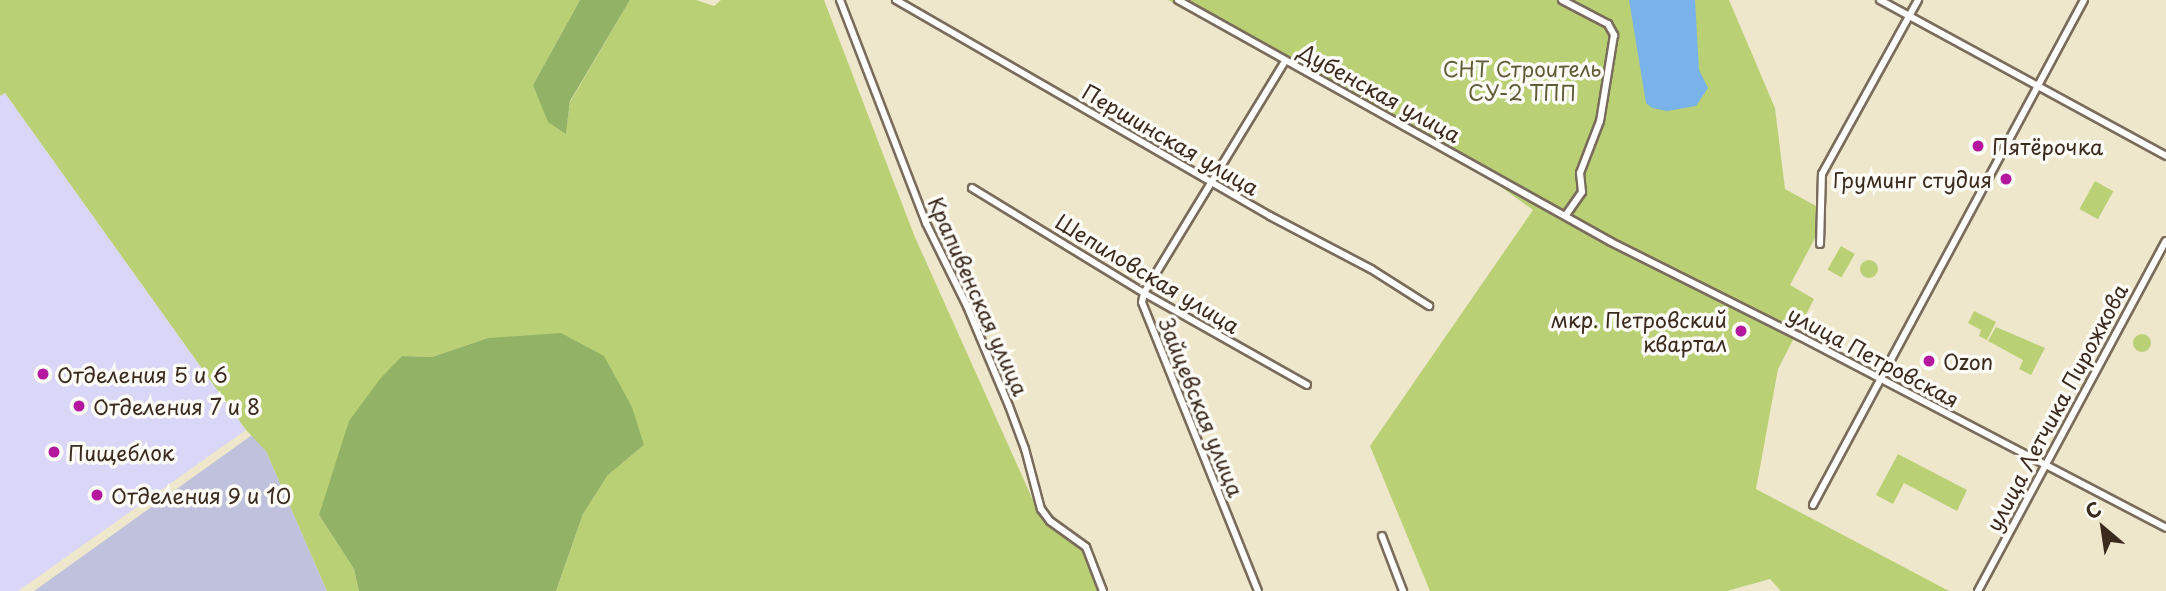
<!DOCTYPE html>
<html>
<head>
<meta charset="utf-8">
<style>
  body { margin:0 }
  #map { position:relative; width:2166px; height:591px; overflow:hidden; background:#efe7cc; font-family:"Playpen Sans",sans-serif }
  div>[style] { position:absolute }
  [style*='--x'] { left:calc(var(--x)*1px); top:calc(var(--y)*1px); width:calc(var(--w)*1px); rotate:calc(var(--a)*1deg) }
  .built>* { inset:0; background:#dad6f7 }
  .industrial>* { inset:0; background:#c0c2dd }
  .green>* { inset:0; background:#b9d075; transform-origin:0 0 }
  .round { border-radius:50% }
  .forest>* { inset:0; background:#92b266 }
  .water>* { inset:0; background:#7ab3ea }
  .roads { filter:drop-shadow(2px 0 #7a6c5b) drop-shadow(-2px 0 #7a6c5b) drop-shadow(0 2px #7a6c5b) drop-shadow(0 -2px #7a6c5b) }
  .street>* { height:6px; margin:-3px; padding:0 3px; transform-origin:3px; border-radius:3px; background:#fff }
  .dots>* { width:19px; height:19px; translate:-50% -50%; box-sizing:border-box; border:4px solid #fdfcf7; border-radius:50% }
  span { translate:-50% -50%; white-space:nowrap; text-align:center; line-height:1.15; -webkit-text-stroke:7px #fdfcf7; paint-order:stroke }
  .park-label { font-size:21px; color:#615c38 }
  .street-label { font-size:21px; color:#3b2a1e }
  .poi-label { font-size:21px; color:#3b2a1e }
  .left { translate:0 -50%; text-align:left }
  .right { translate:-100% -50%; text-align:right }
  .north { position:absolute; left:2068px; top:493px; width:70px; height:70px; -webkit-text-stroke:5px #fdfcf7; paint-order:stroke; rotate:331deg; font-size:19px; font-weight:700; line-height:28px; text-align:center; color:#3b2a1e }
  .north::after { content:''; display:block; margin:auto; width:24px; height:32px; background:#3b2a1e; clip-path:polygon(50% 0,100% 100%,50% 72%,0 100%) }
</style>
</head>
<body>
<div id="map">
  <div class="built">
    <div style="clip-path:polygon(5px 93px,246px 430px,18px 591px,0 591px,0 96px)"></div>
  </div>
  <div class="industrial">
    <div style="clip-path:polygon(252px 435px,266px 451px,327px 591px,34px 591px)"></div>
  </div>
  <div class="green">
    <div style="clip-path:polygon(0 0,580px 0,533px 85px,566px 133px,570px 102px,630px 0,696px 0,714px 6px,721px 0,824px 0,914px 235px,1041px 518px,1076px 540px,1082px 548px,1098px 591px,556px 591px,583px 514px,608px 475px,644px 445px,488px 338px,432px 357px,402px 356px,319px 515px,354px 569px,359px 591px,327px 591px,266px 451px,246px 430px,5px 93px,0 96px)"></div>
    <div style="clip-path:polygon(1168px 0,1729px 0,1775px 108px,1785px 189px,1816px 206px,1815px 238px,1790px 285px,1814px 299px,1778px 369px,1756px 489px,1949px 591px,1781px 591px,1770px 579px,1727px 591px,1430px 591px,1370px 446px,1533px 210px,1473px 167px)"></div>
    <div style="left:2095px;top:181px;width:21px;height:32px;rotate:29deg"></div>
    <div style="left:1841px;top:246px;width:16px;height:27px;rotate:30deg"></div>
    <div class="round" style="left:1860px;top:260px;width:18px;height:18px"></div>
    <div style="clip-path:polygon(1974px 311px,1996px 322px,1987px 340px,1979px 336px,1981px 330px,1968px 323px)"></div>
    <div style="clip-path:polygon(1996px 327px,2045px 348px,2031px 375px,2019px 369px,2023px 360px,1988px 341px)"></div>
    <div class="round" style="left:2133px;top:334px;width:18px;height:18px"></div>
    <div style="clip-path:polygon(1898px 454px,1967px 490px,1957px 511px,1904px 483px,1893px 504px,1876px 495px)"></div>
  </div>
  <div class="forest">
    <div style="clip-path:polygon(580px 0,630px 0,570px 101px,566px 134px,548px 122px,533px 85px)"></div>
    <div style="clip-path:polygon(561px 333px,604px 356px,632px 407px,644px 445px,608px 475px,583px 514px,556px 591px,359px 591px,354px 569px,319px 515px,349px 421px,380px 379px,402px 356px,432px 357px,488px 338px)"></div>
  </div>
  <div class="water">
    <div style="clip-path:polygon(1629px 0,1695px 0,1699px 70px,1708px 88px,1696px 106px,1667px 111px,1652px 108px,1646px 103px)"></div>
  </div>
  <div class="roads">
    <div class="street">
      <div style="--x:840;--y:0;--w:239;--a:68.9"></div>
      <div style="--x:926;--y:223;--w:93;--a:63.7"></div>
      <div style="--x:967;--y:306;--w:108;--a:67.2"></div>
      <div style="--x:1009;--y:406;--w:46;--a:69.6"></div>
      <div style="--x:1025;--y:449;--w:62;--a:75.1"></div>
      <div style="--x:1041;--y:509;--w:15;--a:53"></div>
      <div style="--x:1050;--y:521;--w:44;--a:35.8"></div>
      <div style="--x:1086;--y:547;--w:47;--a:68.9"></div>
      <div style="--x:896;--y:0;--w:432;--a:30"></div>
      <div style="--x:1270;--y:216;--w:114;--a:27.7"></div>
      <div style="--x:1371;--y:269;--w:69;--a:32.5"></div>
      <div style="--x:1178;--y:0;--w:496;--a:29.2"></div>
      <div style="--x:1611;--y:242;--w:210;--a:26.6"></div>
      <div style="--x:1799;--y:336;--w:414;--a:27.6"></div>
      <div style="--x:1562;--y:0;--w:52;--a:27.6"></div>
      <div style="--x:1608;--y:24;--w:13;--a:61"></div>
      <div style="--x:1614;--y:35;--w:87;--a:99.2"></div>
      <div style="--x:1600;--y:121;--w:56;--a:111"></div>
      <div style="--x:1580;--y:173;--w:19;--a:84"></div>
      <div style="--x:1582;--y:192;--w:28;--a:125"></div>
      <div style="--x:1880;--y:0;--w:326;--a:28.6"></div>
      <div style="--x:972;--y:188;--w:202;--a:31.4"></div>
      <div style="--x:1144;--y:293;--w:187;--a:29.4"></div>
      <div style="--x:1820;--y:244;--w:70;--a:-88.4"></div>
      <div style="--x:1822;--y:174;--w:199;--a:-61.1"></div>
      <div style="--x:1813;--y:505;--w:573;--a:-61.78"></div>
      <div style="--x:1382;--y:536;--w:59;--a:69.1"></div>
      <div style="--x:1258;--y:591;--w:311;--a:-111.9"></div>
      <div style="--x:1142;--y:302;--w:9;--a:-77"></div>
      <div style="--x:1144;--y:293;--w:271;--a:-58.7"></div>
      <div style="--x:1978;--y:591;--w:397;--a:-61.8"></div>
    </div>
  </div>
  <div class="dots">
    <div style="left:1978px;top:146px;background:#b5179e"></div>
    <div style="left:2006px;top:179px;background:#b5179e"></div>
    <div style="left:1741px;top:331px;background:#b5179e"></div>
    <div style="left:1929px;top:361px;background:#b5179e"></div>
    <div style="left:43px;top:374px;background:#b5179e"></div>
    <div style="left:79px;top:406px;background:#b5179e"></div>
    <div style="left:54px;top:452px;background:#b5179e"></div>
    <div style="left:97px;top:495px;background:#b5179e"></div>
  </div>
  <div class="park-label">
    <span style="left:1522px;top:80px">СНТ Строитель<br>СУ-2 ТПП</span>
  </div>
  <div class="street-label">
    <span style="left:1380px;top:92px;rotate:29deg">Дубенская улица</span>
    <span style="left:1171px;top:139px;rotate:30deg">Першинская улица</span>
    <span style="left:1148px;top:273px;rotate:31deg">Шепиловская улица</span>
    <span style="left:979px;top:296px;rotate:66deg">Крапивенская улица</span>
    <span style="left:1874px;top:356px;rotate:28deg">улица Петровская</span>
    <span style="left:1202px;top:407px;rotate:68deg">Зайцевская улица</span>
    <span style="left:2056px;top:407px;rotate:-62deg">улица Летчика Пирожкова</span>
  </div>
  <div class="poi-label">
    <span class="left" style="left:1992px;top:146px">Пятёрочка</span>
    <span class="right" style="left:1992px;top:179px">Груминг студия</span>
    <span class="right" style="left:1727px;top:331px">мкр. Петровский<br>квартал</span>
    <span class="left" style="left:1943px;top:361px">Ozon</span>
    <span class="left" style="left:57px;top:374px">Отделения 5 и 6</span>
    <span class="left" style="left:93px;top:406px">Отделения 7 и 8</span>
    <span class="left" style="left:68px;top:452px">Пищеблок</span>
    <span class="left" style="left:111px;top:495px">Отделения 9 и 10</span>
  </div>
  <div class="north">С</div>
</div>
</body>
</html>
